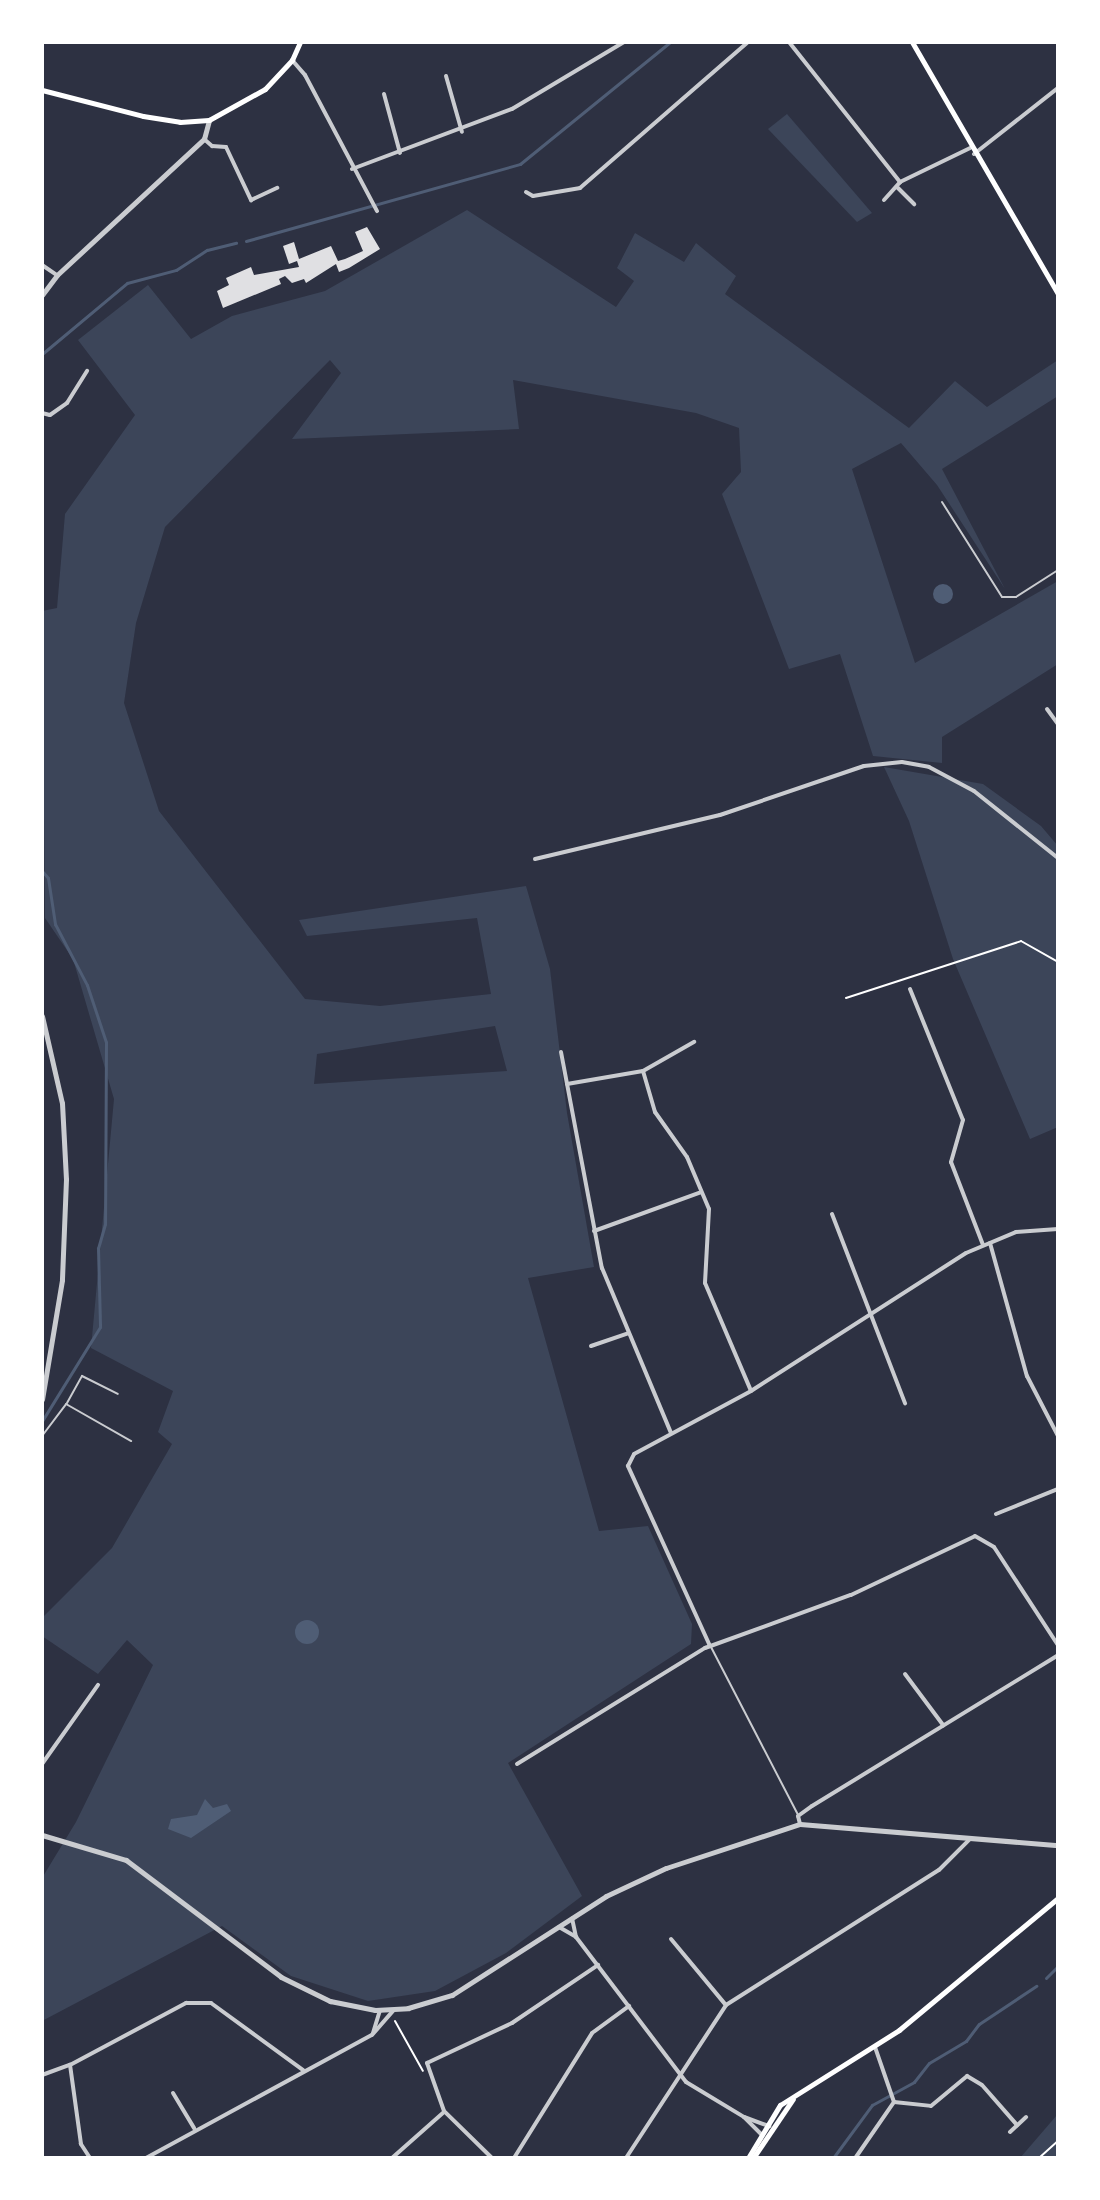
<!DOCTYPE html>
<html>
<head>
<meta charset="utf-8">
<style>
  body { margin:0 }
  #map { position:relative; width:1100px; height:2200px; overflow:hidden; background:#2d3142; font-family:"Work Sans",sans-serif }
  div>[style] { position:absolute }
  [style*='--x'] { left:calc(var(--x)*1px); top:calc(var(--y)*1px); width:calc(var(--w)*1px); rotate:calc(var(--a)*1deg) }
  .green>* { inset:0; background:#3c4559 }
  .water>* { inset:0; background:#4f5d75 }
  .round { border-radius:50% }
  .stream>* { height:3px; margin:-1.5px; padding:0 1.5px; transform-origin:1.5px; border-radius:1.5px; background:#4f5d75 }
  .building>* { inset:0; background:#e0e0e3 }
  .path>* { height:2px; margin:-1px; padding:0 1px; transform-origin:1px; border-radius:1px; background:#fff }
  .service>* { height:2px; margin:-1px; padding:0 1px; transform-origin:1px; border-radius:1px; background:#caccd0 }
  .minor>* { height:4px; margin:-2px; padding:0 2px; transform-origin:2px; border-radius:2px; background:#caccd0 }
  .tertiary>* { height:5px; margin:-2.5px; padding:0 2.5px; transform-origin:2.5px; border-radius:2.5px; background:#caccd0 }
  .secondary>* { height:5px; margin:-2.5px; padding:0 2.5px; transform-origin:2.5px; border-radius:2.5px; background:#fff }
  span { translate:-50% -50%; white-space:nowrap; text-align:center; line-height:1.15; -webkit-text-stroke:7px #fff; paint-order:stroke }
  .frame { position:absolute; inset:0; border:44px solid #fff; pointer-events:none }
</style>
</head>
<body>
<div id="map">
  <div class="green">
    <div style="clip-path:polygon(787px 114px,872px 213px,857px 222px,768px 129px)"></div>
    <div style="clip-path:polygon(evenodd,467px 210px,616px 307px,634px 281px,617px 268px,635px 233px,684px 262px,696px 243px,736px 276px,725px 294px,909px 428px,955px 381px,987px 407px,1058px 360px,1058px 396px,942px 469px,1005px 589px,937px 485px,901px 443px,852px 469px,915px 663px,1058px 581px,1058px 664px,942px 737px,942px 763px,873px 756px,840px 654px,789px 669px,722px 494px,741px 472px,739px 428px,696px 413px,513px 380px,519px 429px,292px 439px,341px 373px,330px 360px,165px 527px,136px 623px,124px 703px,159px 811px,305px 999px,380px 1006px,491px 994px,477px 918px,307px 936px,299px 920px,526px 886px,550px 969px,567px 1113px,594px 1267px,528px 1278px,599px 1531px,648px 1526px,692px 1624px,691px 1644px,508px 1763px,582px 1896px,506px 1953px,435px 1991px,368px 2001px,291px 1976px,222px 1926px,42px 2021px,42px 1878px,76px 1822px,153px 1665px,127px 1640px,98px 1674px,42px 1636px,42px 1618px,112px 1548px,172px 1444px,158px 1432px,173px 1391px,91px 1348px,114px 1099px,73px 959px,45px 918px,42px 611px,57px 608px,65px 514px,135px 415px,78px 340px,148px 285px,191px 339px,232px 316px,325px 291px,467px 210px,495px 1026px,507px 1071px,314px 1084px,317px 1054px,495px 1026px)"></div>
    <div style="clip-path:polygon(884px 767px,983px 784px,1041px 826px,1058px 846px,1058px 1127px,1030px 1139px,953px 959px,909px 821px)"></div>
    <div style="clip-path:polygon(1058px 2114px,1058px 2158px,1020px 2158px,1057px 2115px)"></div>
  </div>
  <div class="water">
    <div class="round" style="left:933px;top:584px;width:20px;height:20px"></div>
    <div class="round" style="left:295px;top:1620px;width:24px;height:24px"></div>
    <div style="clip-path:polygon(205px 1799px,213px 1808px,227px 1804px,231px 1811px,191px 1838px,168px 1829px,171px 1819px,197px 1815px)"></div>
  </div>
  <div class="stream">
    <div style="--x:246;--y:241;--w:285;--a:-15.7"></div>
    <div style="--x:520;--y:164;--w:193;--a:-39.1"></div>
    <div style="--x:42;--y:354;--w:111;--a:-39.9"></div>
    <div style="--x:127;--y:283;--w:51;--a:-14.9"></div>
    <div style="--x:176;--y:270;--w:37;--a:-33"></div>
    <div style="--x:207;--y:250;--w:30;--a:-14"></div>
    <div style="--x:42;--y:871;--w:9;--a:49"></div>
    <div style="--x:48;--y:878;--w:47;--a:81.3"></div>
    <div style="--x:55;--y:924;--w:69;--a:62.3"></div>
    <div style="--x:87;--y:985;--w:60;--a:71.6"></div>
    <div style="--x:106;--y:1042;--w:182;--a:90.3"></div>
    <div style="--x:105;--y:1224;--w:25;--a:106"></div>
    <div style="--x:98;--y:1248;--w:79;--a:88.5"></div>
    <div style="--x:100;--y:1327;--w:110;--a:121.7"></div>
    <div style="--x:1046;--y:1978;--w:17;--a:-45"></div>
    <div style="--x:833;--y:2158;--w:66;--a:-53.7"></div>
    <div style="--x:872;--y:2105;--w:48;--a:-28.7"></div>
    <div style="--x:914;--y:2082;--w:24;--a:-52"></div>
    <div style="--x:929;--y:2063;--w:43;--a:-30.7"></div>
    <div style="--x:966;--y:2041;--w:21;--a:-53"></div>
    <div style="--x:979;--y:2024;--w:69;--a:-33.7"></div>
  </div>
  <div class="building">
    <div style="clip-path:polygon(367px 227px,380px 249px,349px 268px,339px 272px,336px 264px,306px 283px,304px 279px,292px 283px,285px 276px,279px 279px,281px 284px,223px 308px,217px 291px,229px 285px,226px 278px,251px 267px,254px 275px,299px 267px,297px 261px,289px 264px,283px 246px,294px 242px,299px 259px,331px 246px,338px 261px,345px 259px,363px 251px,355px 232px)"></div>
  </div>
  <div class="path">
    <div style="--x:846;--y:998;--w:184;--a:-18"></div>
    <div style="--x:1021;--y:941;--w:43;--a:29.6"></div>
    <div style="--x:395;--y:2021;--w:57;--a:60.8"></div>
    <div style="--x:1039;--y:2158;--w:25;--a:-42"></div>
  </div>
  <div class="service">
    <div style="--x:942;--y:502;--w:112;--a:57.7"></div>
    <div style="--x:1002;--y:597;--w:14;--a:0"></div>
    <div style="--x:1016;--y:597;--w:50;--a:-32.7"></div>
    <div style="--x:67;--y:1403;--w:31;--a:-61"></div>
    <div style="--x:82;--y:1376;--w:40;--a:26.6"></div>
    <div style="--x:42;--y:1436;--w:40;--a:-53"></div>
    <div style="--x:66;--y:1404;--w:75;--a:29.6"></div>
    <div style="--x:711;--y:1647;--w:189;--a:62.6"></div>
  </div>
  <div class="minor">
    <div style="--x:789;--y:42;--w:179;--a:51.6"></div>
    <div style="--x:900;--y:182;--w:78;--a:-25.9"></div>
    <div style="--x:292;--y:60;--w:20;--a:49"></div>
    <div style="--x:305;--y:75;--w:154;--a:62.1"></div>
    <div style="--x:446;--y:76;--w:58;--a:74.1"></div>
    <div style="--x:384;--y:94;--w:61;--a:74.8"></div>
    <div style="--x:204;--y:139;--w:11;--a:41"></div>
    <div style="--x:212;--y:146;--w:14;--a:4"></div>
    <div style="--x:226;--y:147;--w:59;--a:64.7"></div>
    <div style="--x:251;--y:200;--w:29;--a:-25"></div>
    <div style="--x:974;--y:154;--w:107;--a:-38.2"></div>
    <div style="--x:352;--y:169;--w:171;--a:-20.6"></div>
    <div style="--x:512;--y:109;--w:131;--a:-30.9"></div>
    <div style="--x:898;--y:188;--w:23;--a:45"></div>
    <div style="--x:526;--y:192;--w:8;--a:30"></div>
    <div style="--x:533;--y:196;--w:48;--a:-9.7"></div>
    <div style="--x:580;--y:188;--w:223;--a:-41"></div>
    <div style="--x:884;--y:200;--w:24;--a:-48"></div>
    <div style="--x:42;--y:265;--w:18;--a:34"></div>
    <div style="--x:42;--y:413;--w:8;--a:14"></div>
    <div style="--x:50;--y:415;--w:21;--a:-35"></div>
    <div style="--x:67;--y:403;--w:38;--a:-58"></div>
    <div style="--x:1047;--y:709;--w:19;--a:54"></div>
    <div style="--x:535;--y:859;--w:190;--a:-13.4"></div>
    <div style="--x:720;--y:815;--w:152;--a:-18.8"></div>
    <div style="--x:864;--y:766;--w:38;--a:-6"></div>
    <div style="--x:902;--y:762;--w:27;--a:10"></div>
    <div style="--x:929;--y:767;--w:51;--a:28.1"></div>
    <div style="--x:974;--y:791;--w:107;--a:38.6"></div>
    <div style="--x:910;--y:989;--w:141;--a:68"></div>
    <div style="--x:963;--y:1120;--w:44;--a:105.9"></div>
    <div style="--x:951;--y:1162;--w:89;--a:68.9"></div>
    <div style="--x:561;--y:1052;--w:220;--a:79.3"></div>
    <div style="--x:602;--y:1268;--w:179;--a:67.3"></div>
    <div style="--x:643;--y:1071;--w:43;--a:73.7"></div>
    <div style="--x:655;--y:1112;--w:55;--a:54.6"></div>
    <div style="--x:687;--y:1157;--w:56;--a:67.1"></div>
    <div style="--x:709;--y:1209;--w:74;--a:93.1"></div>
    <div style="--x:705;--y:1283;--w:117;--a:66.9"></div>
    <div style="--x:567;--y:1084;--w:77;--a:-9.7"></div>
    <div style="--x:643;--y:1071;--w:59;--a:-29.6"></div>
    <div style="--x:832;--y:1214;--w:203;--a:68.9"></div>
    <div style="--x:594;--y:1231;--w:114;--a:-20"></div>
    <div style="--x:990;--y:1243;--w:138;--a:74.5"></div>
    <div style="--x:1027;--y:1376;--w:68;--a:62.7"></div>
    <div style="--x:591;--y:1346;--w:39;--a:-19"></div>
    <div style="--x:996;--y:1514;--w:67;--a:-22"></div>
    <div style="--x:710;--y:1646;--w:198;--a:-114.5"></div>
    <div style="--x:628;--y:1466;--w:13;--a:-63"></div>
    <div style="--x:634;--y:1454;--w:133;--a:-28.3"></div>
    <div style="--x:751;--y:1391;--w:255;--a:-32.7"></div>
    <div style="--x:966;--y:1253;--w:54;--a:-22.8"></div>
    <div style="--x:1016;--y:1232;--w:42;--a:-4.1"></div>
    <div style="--x:905;--y:1674;--w:64;--a:53.3"></div>
    <div style="--x:42;--y:1764;--w:97;--a:-54.7"></div>
    <div style="--x:517;--y:1764;--w:221;--a:-31.7"></div>
    <div style="--x:705;--y:1648;--w:155;--a:-20"></div>
    <div style="--x:851;--y:1595;--w:137;--a:-25.4"></div>
    <div style="--x:975;--y:1536;--w:22;--a:30"></div>
    <div style="--x:994;--y:1547;--w:117;--a:56.9"></div>
    <div style="--x:800;--y:1824;--w:8;--a:-104"></div>
    <div style="--x:798;--y:1816;--w:17;--a:-36"></div>
    <div style="--x:812;--y:1806;--w:289;--a:-31.5"></div>
    <div style="--x:559;--y:1927;--w:20;--a:30"></div>
    <div style="--x:576;--y:1937;--w:19;--a:-102"></div>
    <div style="--x:576;--y:1937;--w:182;--a:52.8"></div>
    <div style="--x:686;--y:2082;--w:68;--a:31.1"></div>
    <div style="--x:671;--y:1939;--w:85;--a:50.3"></div>
    <div style="--x:373;--y:2033;--w:24;--a:-73"></div>
    <div style="--x:42;--y:2075;--w:30;--a:-20"></div>
    <div style="--x:173;--y:2093;--w:41;--a:59"></div>
    <div style="--x:894;--y:2102;--w:37;--a:6"></div>
    <div style="--x:931;--y:2106;--w:47;--a:-39.8"></div>
    <div style="--x:967;--y:2076;--w:17;--a:31"></div>
    <div style="--x:982;--y:2085;--w:53;--a:48.8"></div>
    <div style="--x:1010;--y:2132;--w:22;--a:-43"></div>
    <div style="--x:762;--y:2135;--w:25;--a:-135"></div>
    <div style="--x:744;--y:2117;--w:27;--a:20"></div>
    <div style="--x:856;--y:2157;--w:67;--a:-55.4"></div>
    <div style="--x:894;--y:2102;--w:58;--a:-109.1"></div>
    <div style="--x:90;--y:2158;--w:17;--a:-123"></div>
    <div style="--x:81;--y:2144;--w:80;--a:-97.9"></div>
    <div style="--x:70;--y:2065;--w:132;--a:-28.1"></div>
    <div style="--x:186;--y:2003;--w:25;--a:0"></div>
    <div style="--x:211;--y:2003;--w:114;--a:36.1"></div>
    <div style="--x:146;--y:2158;--w:257;--a:-28.6"></div>
    <div style="--x:372;--y:2035;--w:33;--a:-49"></div>
    <div style="--x:392;--y:2158;--w:69;--a:-41.5"></div>
    <div style="--x:492;--y:2158;--w:67;--a:-135.6"></div>
    <div style="--x:444;--y:2111;--w:51;--a:-109.5"></div>
    <div style="--x:427;--y:2063;--w:94;--a:-25.2"></div>
    <div style="--x:512;--y:2023;--w:104;--a:-34"></div>
    <div style="--x:514;--y:2158;--w:147;--a:-58"></div>
    <div style="--x:592;--y:2033;--w:46;--a:-36.1"></div>
    <div style="--x:626;--y:2158;--w:183;--a:-56.8"></div>
    <div style="--x:726;--y:2005;--w:252;--a:-32.4"></div>
    <div style="--x:939;--y:1870;--w:45;--a:-45"></div>
  </div>
  <div class="tertiary">
    <div style="--x:42;--y:295;--w:25;--a:-53"></div>
    <div style="--x:57;--y:275;--w:200;--a:-42.8"></div>
    <div style="--x:204;--y:139;--w:20;--a:-75"></div>
    <div style="--x:42;--y:1016;--w:89;--a:77.1"></div>
    <div style="--x:62;--y:1103;--w:76;--a:87"></div>
    <div style="--x:66;--y:1179;--w:101;--a:92.3"></div>
    <div style="--x:62;--y:1280;--w:121;--a:99.5"></div>
    <div style="--x:42;--y:1835;--w:88;--a:16.6"></div>
    <div style="--x:126;--y:1860;--w:194;--a:37"></div>
    <div style="--x:281;--y:1977;--w:55;--a:26.1"></div>
    <div style="--x:330;--y:2001;--w:46;--a:11.3"></div>
    <div style="--x:375;--y:2010;--w:33;--a:-3"></div>
    <div style="--x:408;--y:2008;--w:46;--a:-16.5"></div>
    <div style="--x:452;--y:1995;--w:183;--a:-32.7"></div>
    <div style="--x:606;--y:1896;--w:66;--a:-25"></div>
    <div style="--x:666;--y:1868;--w:141;--a:-18.2"></div>
    <div style="--x:800;--y:1824;--w:259;--a:4.7"></div>
  </div>
  <div class="secondary">
    <div style="--x:912;--y:42;--w:291;--a:59.9"></div>
    <div style="--x:42;--y:90;--w:104;--a:14.4"></div>
    <div style="--x:143;--y:116;--w:37;--a:9"></div>
    <div style="--x:180;--y:122;--w:29;--a:-4"></div>
    <div style="--x:209;--y:120;--w:64;--a:-29"></div>
    <div style="--x:265;--y:89;--w:40;--a:-47"></div>
    <div style="--x:292;--y:60;--w:20;--a:-66"></div>
    <div style="--x:748;--y:2158;--w:62;--a:-58.9"></div>
    <div style="--x:780;--y:2105;--w:141;--a:-32.2"></div>
    <div style="--x:899;--y:2030;--w:207;--a:-39.7"></div>
    <div style="--x:753;--y:2158;--w:71;--a:-55.9"></div>
  </div>
  <div class="frame"></div>
</div>
</body>
</html>
